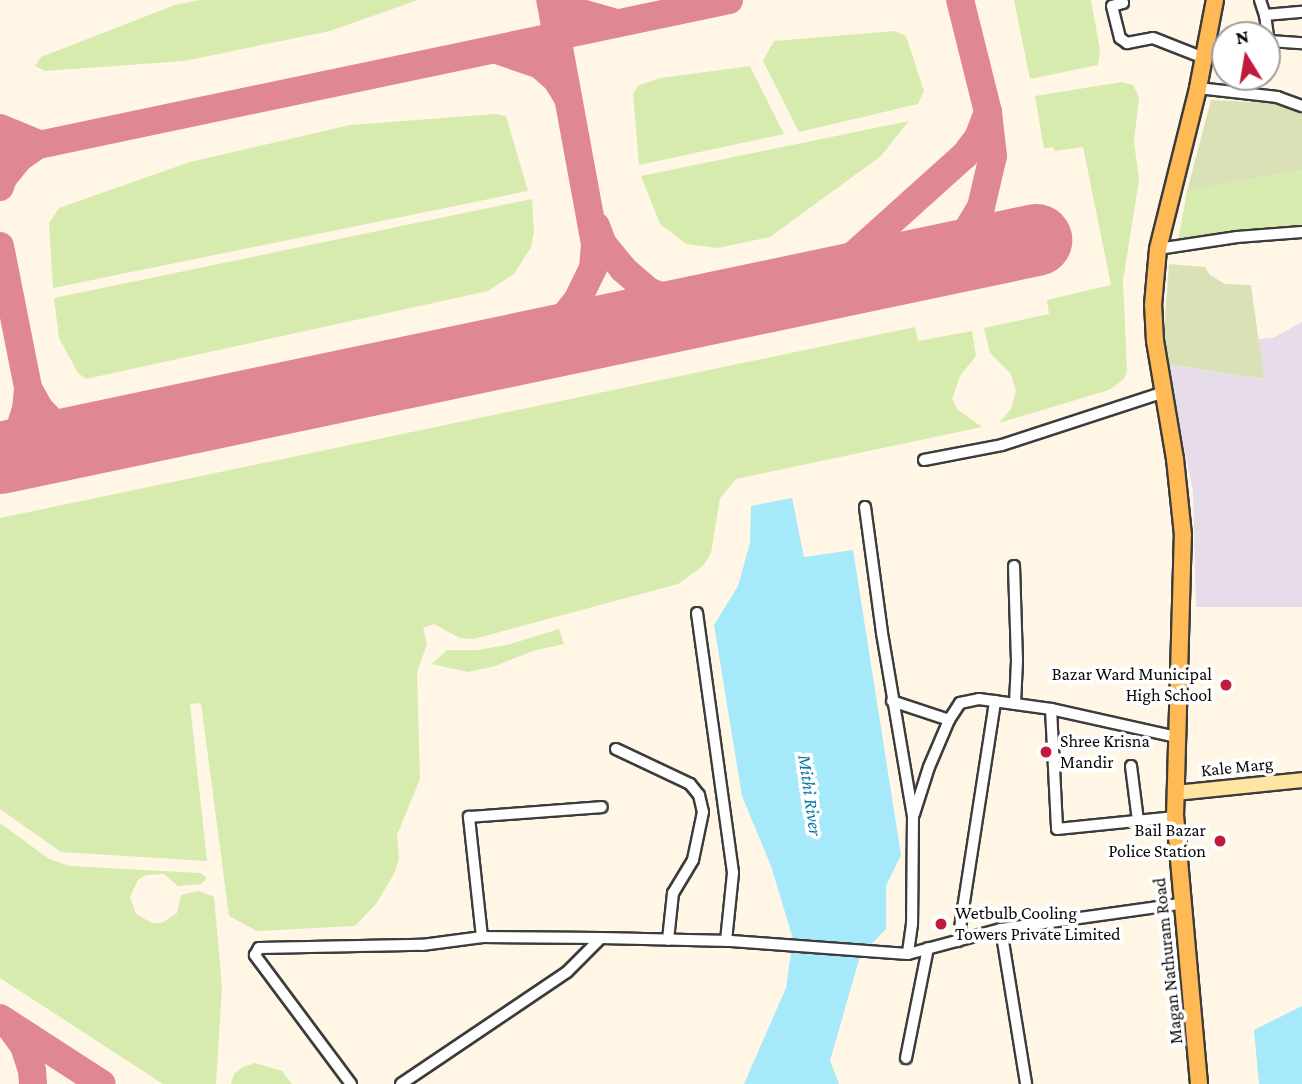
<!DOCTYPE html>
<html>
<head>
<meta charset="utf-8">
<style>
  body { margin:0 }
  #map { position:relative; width:1302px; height:1084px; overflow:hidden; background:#fff6e6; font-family:"Crimson Pro",serif }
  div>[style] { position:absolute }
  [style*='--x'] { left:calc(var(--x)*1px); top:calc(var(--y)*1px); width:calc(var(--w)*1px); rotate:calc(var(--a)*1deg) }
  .industrial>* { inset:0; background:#e6dcea }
  .green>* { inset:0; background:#d8ebae }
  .cemetery>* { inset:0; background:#dae1b7 }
  .water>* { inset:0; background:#a6e9fa }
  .taxiway>* { height:28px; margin:-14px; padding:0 14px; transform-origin:14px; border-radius:14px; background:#e08892 }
  .runway>* { height:72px; margin:-36px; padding:0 36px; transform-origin:36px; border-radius:36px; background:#e08892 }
  .roads { filter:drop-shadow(2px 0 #3c3c3c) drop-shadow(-2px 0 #3c3c3c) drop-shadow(0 2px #3c3c3c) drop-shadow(0 -2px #3c3c3c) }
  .street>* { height:10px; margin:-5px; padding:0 5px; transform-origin:5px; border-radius:5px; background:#fff }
  .secondary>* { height:14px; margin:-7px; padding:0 7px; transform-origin:7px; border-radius:7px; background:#ffe5a1 }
  .primary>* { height:16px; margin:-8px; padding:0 8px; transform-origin:8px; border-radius:8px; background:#ffba56 }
  .dots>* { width:19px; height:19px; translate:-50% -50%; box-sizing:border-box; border:4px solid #fff; border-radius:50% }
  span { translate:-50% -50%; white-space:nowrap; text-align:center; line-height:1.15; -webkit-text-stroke:7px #fff; paint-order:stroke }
  .poi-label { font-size:18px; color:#090909 }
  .right { translate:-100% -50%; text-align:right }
  .left { translate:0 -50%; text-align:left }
  .street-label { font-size:18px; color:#090909 }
  .water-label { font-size:19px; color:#0c79a2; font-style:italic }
  .north { position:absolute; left:1211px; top:21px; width:70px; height:70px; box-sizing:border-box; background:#fff; border:2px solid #9d9d9d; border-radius:50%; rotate:349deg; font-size:19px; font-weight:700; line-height:28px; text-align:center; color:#090909 }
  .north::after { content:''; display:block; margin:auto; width:24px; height:32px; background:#c11a3d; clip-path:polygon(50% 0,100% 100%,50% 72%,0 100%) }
</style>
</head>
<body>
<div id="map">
  <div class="industrial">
    <div style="clip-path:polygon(1302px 322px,1302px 607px,1196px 607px,1193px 491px,1167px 364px,1263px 379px,1258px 339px,1273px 338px)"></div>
  </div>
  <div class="green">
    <div style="clip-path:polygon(200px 0,418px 0,330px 31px,184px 61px,45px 71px,35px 66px,41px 57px,175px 5px)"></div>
    <div style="clip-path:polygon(1014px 0,1091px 0,1100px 50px,1098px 65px,1030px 79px)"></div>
    <div style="clip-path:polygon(895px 31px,906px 36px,924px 91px,918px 104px,799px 132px,763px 61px,774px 41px)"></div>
    <div style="clip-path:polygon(750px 66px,784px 134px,639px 165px,633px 94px,639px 85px,661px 78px)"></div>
    <div style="clip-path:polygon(1122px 82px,1133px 85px,1139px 97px,1134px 142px,1139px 180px,1123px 281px,1127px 371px,1124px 379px,1109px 390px,999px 423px,1011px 409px,1016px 391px,1011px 374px,990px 353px,984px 328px,1049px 314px,1047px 300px,1111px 285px,1083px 147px,1055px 151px,1052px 147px,1044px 149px,1035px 96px)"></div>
    <div style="clip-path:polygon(496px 114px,506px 116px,528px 191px,53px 288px,49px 223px,59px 208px,190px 162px,350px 125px)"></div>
    <div style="clip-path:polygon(909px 121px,881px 156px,770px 237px,718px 248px,686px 244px,660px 224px,641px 176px)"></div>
    <div style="clip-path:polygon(1302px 170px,1302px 226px,1282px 226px,1178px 241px,1187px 191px)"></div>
    <div style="clip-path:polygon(532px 199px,534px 232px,531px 247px,514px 274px,488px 291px,86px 379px,78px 373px,59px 338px,54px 298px)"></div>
    <div style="clip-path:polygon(915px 327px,918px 341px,972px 331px,976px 356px,960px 376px,952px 399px,958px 410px,982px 427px,736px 479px,720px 498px,711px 553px,703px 566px,678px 584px,474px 639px,460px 638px,434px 624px,423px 628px,427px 644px,417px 672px,420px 779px,397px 835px,399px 858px,395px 872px,376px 904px,355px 926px,257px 931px,229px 916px,201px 703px,190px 704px,207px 861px,61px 852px,0 809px,0 518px)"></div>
    <div style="clip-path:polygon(559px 629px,564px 644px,533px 651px,495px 666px,468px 672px,432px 664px,447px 650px,478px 650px,507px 645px)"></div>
    <div style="clip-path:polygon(0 823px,49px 859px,69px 866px,200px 873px,207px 878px,201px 884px,178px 886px,164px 874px,146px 875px,138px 880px,130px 897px,136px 914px,152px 923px,162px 923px,177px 913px,181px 895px,199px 891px,214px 897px,222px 987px,216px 1084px,163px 1084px,0 978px)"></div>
    <div style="clip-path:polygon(255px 1063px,282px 1071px,292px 1084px,231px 1084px,234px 1074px,243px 1067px)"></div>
  </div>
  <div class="cemetery">
    <div style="clip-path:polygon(1211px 100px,1270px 103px,1302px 112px,1302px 170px,1187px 191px)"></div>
    <div style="clip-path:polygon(1169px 264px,1205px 267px,1210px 275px,1225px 284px,1251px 285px,1264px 379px,1167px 364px,1164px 333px)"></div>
  </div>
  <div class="water">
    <div style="clip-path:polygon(792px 498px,804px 557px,853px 550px,901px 855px,886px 886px,886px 929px,860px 956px,830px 1061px,839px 1084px,744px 1084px,786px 988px,793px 939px,771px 866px,742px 796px,714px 625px,738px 586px,750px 543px,751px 506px)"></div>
    <div style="clip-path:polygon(1302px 1006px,1302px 1084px,1259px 1084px,1254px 1030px)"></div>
  </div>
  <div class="taxiway">
    <div style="--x:564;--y:0;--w:18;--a:41"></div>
    <div style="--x:578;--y:12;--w:37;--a:16"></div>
    <div style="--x:497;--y:50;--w:46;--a:19.2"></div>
    <div style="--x:540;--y:65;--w:23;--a:41"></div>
    <div style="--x:557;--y:80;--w:21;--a:59"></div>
    <div style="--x:0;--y:128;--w:42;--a:22.3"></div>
    <div style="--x:0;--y:153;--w:745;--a:-11.85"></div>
    <div style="--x:0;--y:187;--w:9;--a:-72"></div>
    <div style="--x:3;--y:178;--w:26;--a:-51"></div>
    <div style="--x:19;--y:158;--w:21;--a:-35"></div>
    <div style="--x:596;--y:226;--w:19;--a:69"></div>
    <div style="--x:603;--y:244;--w:32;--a:51"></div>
    <div style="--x:623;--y:269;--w:33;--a:41"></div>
    <div style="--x:648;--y:291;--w:36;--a:21"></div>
    <div style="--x:682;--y:304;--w:36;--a:5"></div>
    <div style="--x:0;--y:246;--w:145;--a:78.8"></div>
    <div style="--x:28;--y:388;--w:21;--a:95"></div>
    <div style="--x:26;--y:409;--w:20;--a:108"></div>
    <div style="--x:20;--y:428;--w:30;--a:131"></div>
    <div style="--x:923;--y:264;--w:31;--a:-29"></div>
    <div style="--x:950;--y:249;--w:23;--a:-47"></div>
    <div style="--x:966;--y:232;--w:29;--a:-59"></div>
    <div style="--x:981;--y:207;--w:52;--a:-76.8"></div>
    <div style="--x:993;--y:156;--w:44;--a:-96.5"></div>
    <div style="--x:794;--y:291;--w:73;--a:-31.5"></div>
    <div style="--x:856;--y:253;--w:147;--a:-42"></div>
    <div style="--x:965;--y:155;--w:21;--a:-53"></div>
    <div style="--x:978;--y:138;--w:28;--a:-69"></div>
    <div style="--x:988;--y:112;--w:115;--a:-104"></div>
    <div style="--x:513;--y:350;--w:46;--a:-27.1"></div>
    <div style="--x:554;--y:329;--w:36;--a:-51"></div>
    <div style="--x:577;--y:301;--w:37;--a:-64"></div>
    <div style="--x:593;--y:268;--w:24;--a:-85"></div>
    <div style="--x:595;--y:244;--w:248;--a:-100.4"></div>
    <div style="--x:28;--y:388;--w:23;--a:61"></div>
    <div style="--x:39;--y:408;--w:19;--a:47"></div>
    <div style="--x:52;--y:422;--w:22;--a:24"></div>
    <div style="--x:72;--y:431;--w:31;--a:11"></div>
    <div style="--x:0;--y:1018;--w:121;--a:32.9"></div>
    <div style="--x:11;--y:1028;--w:22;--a:54"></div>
    <div style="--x:24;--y:1046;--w:25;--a:72"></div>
    <div style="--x:32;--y:1070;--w:14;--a:86"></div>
  </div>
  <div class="runway">
    <div style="--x:0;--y:458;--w:1059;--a:-11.88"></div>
  </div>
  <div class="roads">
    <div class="street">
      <div style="--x:1122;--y:0;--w:3;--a:72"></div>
      <div style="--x:1123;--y:3;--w:11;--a:165"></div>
      <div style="--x:1112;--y:6;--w:33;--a:76"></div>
      <div style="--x:1120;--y:38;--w:9;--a:36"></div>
      <div style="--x:1127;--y:43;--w:26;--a:-11"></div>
      <div style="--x:1153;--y:38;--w:55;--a:21.4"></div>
      <div style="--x:1260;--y:0;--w:16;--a:72"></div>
      <div style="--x:1265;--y:15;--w:42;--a:81.9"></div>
      <div style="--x:1265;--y:15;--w:37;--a:-5"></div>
      <div style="--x:1270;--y:41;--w:32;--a:4"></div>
      <div style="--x:1198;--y:88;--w:80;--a:6.5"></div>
      <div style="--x:1277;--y:97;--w:27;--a:20"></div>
      <div style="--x:1158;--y:249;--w:80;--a:-8.6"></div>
      <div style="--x:1237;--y:237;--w:65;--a:-4.4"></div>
      <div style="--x:924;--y:460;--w:79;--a:-10.9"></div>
      <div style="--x:1002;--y:445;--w:170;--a:-18.1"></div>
      <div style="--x:865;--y:507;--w:127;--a:82.3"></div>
      <div style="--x:882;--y:633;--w:186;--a:80.4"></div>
      <div style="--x:913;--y:816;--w:108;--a:90.5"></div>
      <div style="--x:912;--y:924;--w:30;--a:98"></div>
      <div style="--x:1014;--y:566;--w:95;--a:88.2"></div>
      <div style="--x:1017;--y:661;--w:43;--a:92.7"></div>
      <div style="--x:697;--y:613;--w:262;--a:82.1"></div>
      <div style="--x:733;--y:873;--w:68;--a:95.9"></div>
      <div style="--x:892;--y:701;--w:60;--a:18.4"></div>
      <div style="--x:1051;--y:709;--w:120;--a:87.1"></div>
      <div style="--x:1057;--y:829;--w:119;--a:-5.8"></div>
      <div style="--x:616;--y:749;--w:82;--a:25.3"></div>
      <div style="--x:690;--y:784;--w:14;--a:51"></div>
      <div style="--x:699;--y:795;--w:17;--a:77"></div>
      <div style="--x:703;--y:812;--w:49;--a:101.8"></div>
      <div style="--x:693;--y:860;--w:39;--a:121"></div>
      <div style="--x:673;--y:893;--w:47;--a:96.1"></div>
      <div style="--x:1131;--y:766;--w:55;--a:82.7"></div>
      <div style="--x:914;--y:814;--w:49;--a:-72.3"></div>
      <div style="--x:929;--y:767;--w:51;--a:-66.9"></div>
      <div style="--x:949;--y:720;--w:20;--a:-57"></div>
      <div style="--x:960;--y:703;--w:19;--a:-12"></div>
      <div style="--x:979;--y:699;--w:73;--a:7.9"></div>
      <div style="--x:1051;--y:709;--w:128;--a:12.6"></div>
      <div style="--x:1001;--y:929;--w:157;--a:80.8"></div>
      <div style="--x:482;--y:937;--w:121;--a:-96.2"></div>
      <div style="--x:469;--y:817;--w:133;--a:-4.3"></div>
      <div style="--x:958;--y:941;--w:243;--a:-81.2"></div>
      <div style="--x:906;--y:1058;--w:112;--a:-78.7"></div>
      <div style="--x:351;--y:1084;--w:161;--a:-126.7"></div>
      <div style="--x:255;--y:955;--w:8;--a:-60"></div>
      <div style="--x:259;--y:948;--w:163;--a:-1.1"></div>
      <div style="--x:422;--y:945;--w:61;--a:-7.6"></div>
      <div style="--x:482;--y:937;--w:119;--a:0.5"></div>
      <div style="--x:401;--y:1084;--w:200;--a:-34"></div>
      <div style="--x:567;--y:972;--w:48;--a:-45"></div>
      <div style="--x:601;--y:938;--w:130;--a:1.3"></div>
      <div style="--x:731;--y:941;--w:177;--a:4.2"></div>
      <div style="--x:908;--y:954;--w:96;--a:-15"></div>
      <div style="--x:1001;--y:929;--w:181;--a:-8"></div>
    </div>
    <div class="secondary">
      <div style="--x:1175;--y:793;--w:128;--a:-5.8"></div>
    </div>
    <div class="primary">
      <div style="--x:1199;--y:1084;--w:268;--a:-95.1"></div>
      <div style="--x:1175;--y:817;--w:282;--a:-88.4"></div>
      <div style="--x:1183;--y:535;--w:76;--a:-96"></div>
      <div style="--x:1175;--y:459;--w:120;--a:-99.6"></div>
      <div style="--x:1155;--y:341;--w:36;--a:-93"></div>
      <div style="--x:1153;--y:305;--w:56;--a:-84.9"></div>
      <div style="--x:1158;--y:249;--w:166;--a:-76"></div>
      <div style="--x:1198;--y:88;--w:90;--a:-79.1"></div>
    </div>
  </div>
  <div class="dots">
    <div style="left:1226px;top:685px;background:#c11a3d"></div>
    <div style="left:1046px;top:752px;background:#c11a3d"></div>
    <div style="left:1220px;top:841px;background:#c11a3d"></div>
    <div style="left:941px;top:924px;background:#c11a3d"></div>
  </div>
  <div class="poi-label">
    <span class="right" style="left:1212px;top:685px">Bazar Ward Municipal<br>High School</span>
    <span class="left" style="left:1060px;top:752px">Shree Krisna<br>Mandir</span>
    <span class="right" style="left:1206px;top:841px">Bail Bazar<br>Police Station</span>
    <span class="left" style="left:955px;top:924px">Wetbulb Cooling<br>Towers Private Limited</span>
  </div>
  <div class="street-label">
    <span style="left:1237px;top:767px;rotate:-6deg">Kale Marg</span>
    <span style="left:1168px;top:961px;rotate:-96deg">Magan Nathuram Road</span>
  </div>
  <div class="water-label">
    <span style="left:810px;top:795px;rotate:82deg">Mithi River</span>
  </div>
  <div class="north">N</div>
</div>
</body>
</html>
